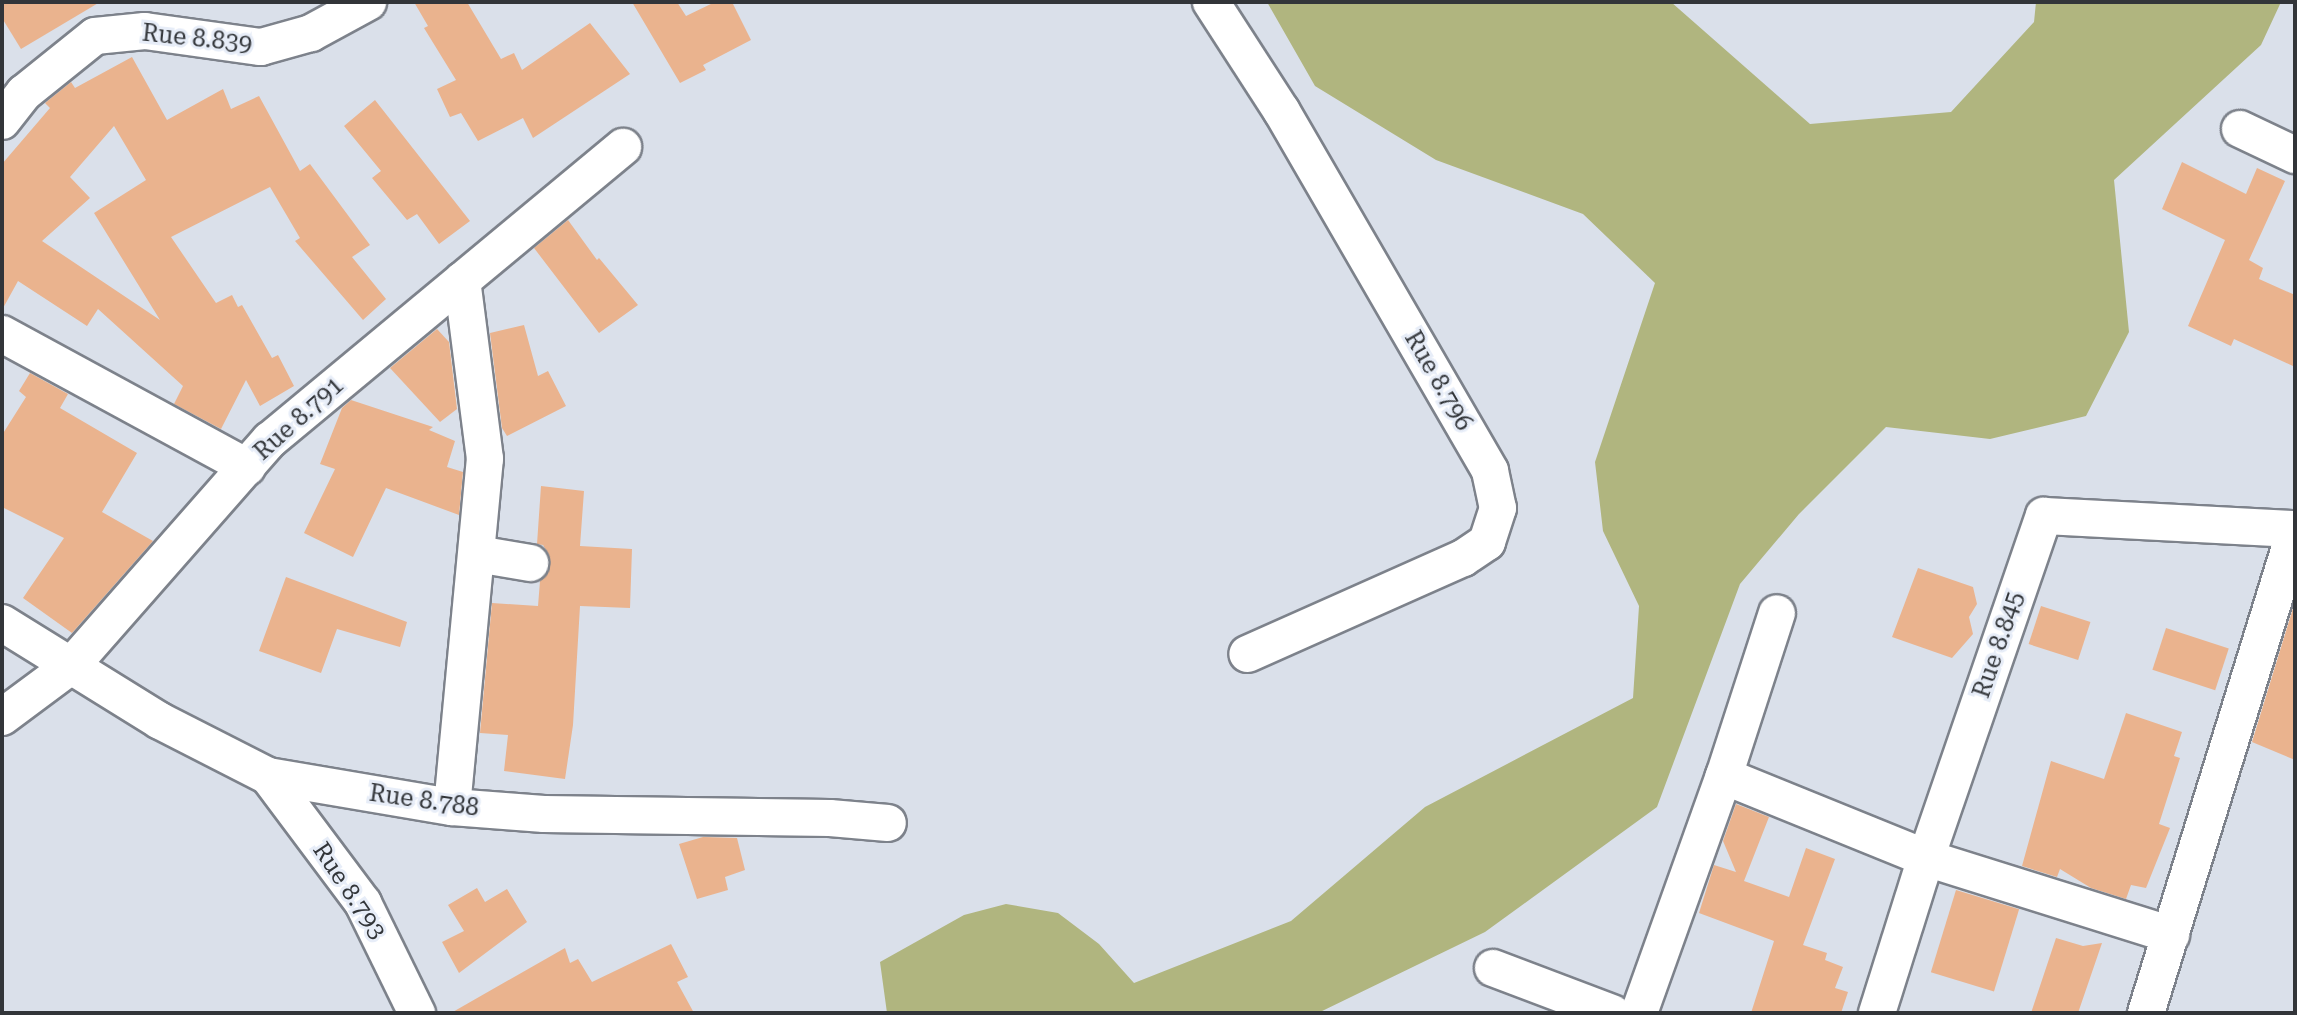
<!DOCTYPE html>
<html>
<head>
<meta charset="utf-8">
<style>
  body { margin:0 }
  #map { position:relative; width:2297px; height:1015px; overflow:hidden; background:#dae0ea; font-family:"Roboto Serif",serif }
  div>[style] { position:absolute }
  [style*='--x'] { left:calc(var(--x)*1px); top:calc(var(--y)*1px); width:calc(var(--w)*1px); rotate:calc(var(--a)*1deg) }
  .green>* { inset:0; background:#b0b57f }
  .building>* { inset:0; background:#eab38e; transform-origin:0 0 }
  .roads { filter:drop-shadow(2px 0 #7d828b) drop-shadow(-2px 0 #7d828b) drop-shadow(0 2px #7d828b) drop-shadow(0 -2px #7d828b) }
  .minor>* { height:36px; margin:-18px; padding:0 18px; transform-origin:18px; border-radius:18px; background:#fff }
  span { translate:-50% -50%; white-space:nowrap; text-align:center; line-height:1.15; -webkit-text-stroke:6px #e7edf8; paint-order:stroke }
  .street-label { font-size:24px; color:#323539 }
  .frame { position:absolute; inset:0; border:4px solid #323539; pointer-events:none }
</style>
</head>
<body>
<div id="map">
  <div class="green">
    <div style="clip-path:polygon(1267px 2px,1671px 2px,1810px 124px,1951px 112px,2034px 22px,2036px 2px,2281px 2px,2261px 45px,2114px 180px,2129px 332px,2086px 416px,1990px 439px,1886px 427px,1799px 514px,1740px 584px,1657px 807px,1485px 932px,1318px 1013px,887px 1013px,880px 962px,964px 915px,1006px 904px,1058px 913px,1099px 944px,1134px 983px,1291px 921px,1425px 807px,1633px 698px,1639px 606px,1603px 531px,1595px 462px,1655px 283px,1583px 214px,1436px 160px,1315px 86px)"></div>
  </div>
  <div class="building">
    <div style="clip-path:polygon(2px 2px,100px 2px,21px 49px,2px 18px)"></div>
    <div style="clip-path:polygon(414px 2px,467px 2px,501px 59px,514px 53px,522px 70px,590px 23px,630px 74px,533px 138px,523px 118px,478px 141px,461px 113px,450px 117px,437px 89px,456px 80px,424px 28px,428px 26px)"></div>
    <div style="clip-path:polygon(632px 2px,677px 2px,686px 16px,715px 2px,732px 2px,751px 40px,703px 65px,706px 70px,680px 83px)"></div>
    <div style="clip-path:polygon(evenodd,132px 57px,167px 120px,223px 89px,231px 109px,259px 96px,300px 171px,310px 164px,370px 245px,352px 257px,386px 299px,363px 320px,295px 241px,300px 238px,270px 187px,171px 237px,216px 303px,232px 295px,238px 307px,242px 305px,272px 358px,278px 355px,294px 386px,260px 406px,246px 380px,221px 429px,174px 404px,183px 386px,98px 309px,87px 326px,18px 281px,2px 310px,2px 164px,50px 108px,45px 103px,71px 82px,75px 88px,132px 57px,114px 126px,146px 180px,94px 213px,160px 320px,42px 241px,90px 198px,70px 177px,114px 126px)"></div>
    <div style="clip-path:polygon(375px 100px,470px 221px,439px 244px,417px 214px,407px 220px,372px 178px,381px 171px,344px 126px)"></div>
    <div style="clip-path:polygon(2182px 162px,2246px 194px,2257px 168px,2285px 181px,2249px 260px,2263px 268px,2259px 279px,2295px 295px,2295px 367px,2234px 339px,2231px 346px,2188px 326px,2225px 240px,2162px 209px)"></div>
    <div style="clip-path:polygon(568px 220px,597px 260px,599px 258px,638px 305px,599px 333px,534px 248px)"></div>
    <div style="clip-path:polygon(524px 325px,538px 376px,548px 371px,566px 406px,507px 436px,502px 428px,490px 333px)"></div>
    <div style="clip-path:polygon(437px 329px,449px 342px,457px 409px,440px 422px,390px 368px)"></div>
    <div style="clip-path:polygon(30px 373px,68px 394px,60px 408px,137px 453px,102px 512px,153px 541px,72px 633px,23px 598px,64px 538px,2px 507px,2px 435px,26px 397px,19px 391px)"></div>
    <div style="clip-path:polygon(351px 400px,433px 427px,429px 430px,455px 441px,447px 467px,463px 472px,459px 515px,386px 488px,353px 557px,304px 533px,335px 469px,320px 464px,342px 408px)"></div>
    <div style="clip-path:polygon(541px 486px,584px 491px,580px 546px,632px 549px,630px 608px,580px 606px,573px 725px,565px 779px,504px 771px,508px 735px,480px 733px,492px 603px,538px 606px,540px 581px,550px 567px,549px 555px,543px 545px,537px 544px)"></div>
    <div style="clip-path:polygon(1918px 568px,1973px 587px,1977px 604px,1969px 617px,1973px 634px,1952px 658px,1892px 637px)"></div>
    <div style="clip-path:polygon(286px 577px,407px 622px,400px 647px,337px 629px,321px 673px,259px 651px)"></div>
    <div style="clip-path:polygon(2294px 605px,2295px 605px,2295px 760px,2252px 742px)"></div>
    <div style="left:2041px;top:606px;width:52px;height:40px;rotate:18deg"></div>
    <div style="left:2166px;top:628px;width:66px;height:44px;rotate:18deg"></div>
    <div style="clip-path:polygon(2126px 713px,2182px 732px,2174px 756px,2180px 758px,2159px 824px,2170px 828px,2146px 888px,2131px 885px,2126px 899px,2091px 888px,2060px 869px,2057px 877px,2022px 866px,2051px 761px,2104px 779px)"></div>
    <div style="clip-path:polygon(1736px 804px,1769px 817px,1744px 881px,1789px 897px,1806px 848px,1835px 859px,1803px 945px,1827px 953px,1825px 960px,1843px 967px,1835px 988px,1848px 992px,1841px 1013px,1751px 1013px,1774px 941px,1699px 913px,1714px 865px,1736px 872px,1723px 841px)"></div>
    <div style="clip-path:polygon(703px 837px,737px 838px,745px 870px,725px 877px,728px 890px,697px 899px,679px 844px)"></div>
    <div style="clip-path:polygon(477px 888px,485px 902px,507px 889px,527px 922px,459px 973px,442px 942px,464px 931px,448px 905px)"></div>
    <div style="left:1956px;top:890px;width:66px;height:86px;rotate:17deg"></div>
    <div style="clip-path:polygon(2056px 938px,2083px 946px,2102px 943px,2078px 1013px,2031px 1013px)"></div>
    <div style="clip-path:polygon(671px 944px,688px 977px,677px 982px,694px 1013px,451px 1013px,565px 948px,570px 963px,578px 959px,592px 982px)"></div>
  </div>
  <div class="roads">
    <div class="minor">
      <div style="--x:1211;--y:2;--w:129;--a:57.1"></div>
      <div style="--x:1281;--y:110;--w:417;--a:59.9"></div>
      <div style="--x:1490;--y:471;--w:38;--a:78"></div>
      <div style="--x:1498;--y:508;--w:36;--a:108"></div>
      <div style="--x:1487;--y:542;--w:29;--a:146"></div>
      <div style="--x:1463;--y:558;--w:236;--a:156"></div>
      <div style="--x:2;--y:121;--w:36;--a:-52"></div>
      <div style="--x:24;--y:93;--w:91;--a:-38.8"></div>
      <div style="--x:95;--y:36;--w:50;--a:-5.7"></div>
      <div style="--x:145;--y:31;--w:117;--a:7.9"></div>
      <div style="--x:261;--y:47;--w:52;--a:-15.6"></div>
      <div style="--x:311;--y:33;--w:65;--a:-28.5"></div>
      <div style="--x:2240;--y:129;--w:61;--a:25.3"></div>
      <div style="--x:2;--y:334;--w:279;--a:28.5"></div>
      <div style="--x:477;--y:554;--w:54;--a:9.6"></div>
      <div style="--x:2;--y:623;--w:186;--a:31.8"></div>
      <div style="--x:160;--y:721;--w:121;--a:27"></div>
      <div style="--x:268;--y:776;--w:187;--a:9.6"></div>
      <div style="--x:452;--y:807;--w:92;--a:4.4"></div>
      <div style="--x:544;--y:814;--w:286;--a:0.8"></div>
      <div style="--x:830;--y:818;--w:58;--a:4.9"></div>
      <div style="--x:2;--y:717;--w:87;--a:-36.6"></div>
      <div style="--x:72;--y:665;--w:300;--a:-48.7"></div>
      <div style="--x:270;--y:440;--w:459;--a:-39.7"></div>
      <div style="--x:268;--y:776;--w:159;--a:53.2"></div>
      <div style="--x:363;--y:903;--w:123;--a:63.9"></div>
      <div style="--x:1724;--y:776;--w:218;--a:22.1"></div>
      <div style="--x:1926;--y:858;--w:257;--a:17.4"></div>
      <div style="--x:452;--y:807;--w:350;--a:-84.6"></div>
      <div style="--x:485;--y:459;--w:180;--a:-97.3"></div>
      <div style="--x:1493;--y:968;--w:127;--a:20.7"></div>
      <div style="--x:1639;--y:1013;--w:252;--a:-70.3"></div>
      <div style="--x:1724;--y:776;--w:171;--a:-72"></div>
      <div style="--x:1877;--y:1013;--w:163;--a:-72.5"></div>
      <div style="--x:1926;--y:858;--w:362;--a:-71"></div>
      <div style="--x:2044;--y:516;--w:251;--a:3"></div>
      <div style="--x:2146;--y:1013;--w:505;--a:-72.82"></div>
    </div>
  </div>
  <div class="street-label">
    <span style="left:197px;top:39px;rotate:6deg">Rue 8.839</span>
    <span style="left:1438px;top:381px;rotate:60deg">Rue 8.796</span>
    <span style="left:299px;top:419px;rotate:-42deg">Rue 8.791</span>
    <span style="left:1999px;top:645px;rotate:-71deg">Rue 8.845</span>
    <span style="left:424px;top:801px;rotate:8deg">Rue 8.788</span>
    <span style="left:349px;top:891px;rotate:56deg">Rue 8.793</span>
  </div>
  <div class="frame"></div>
</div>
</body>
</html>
